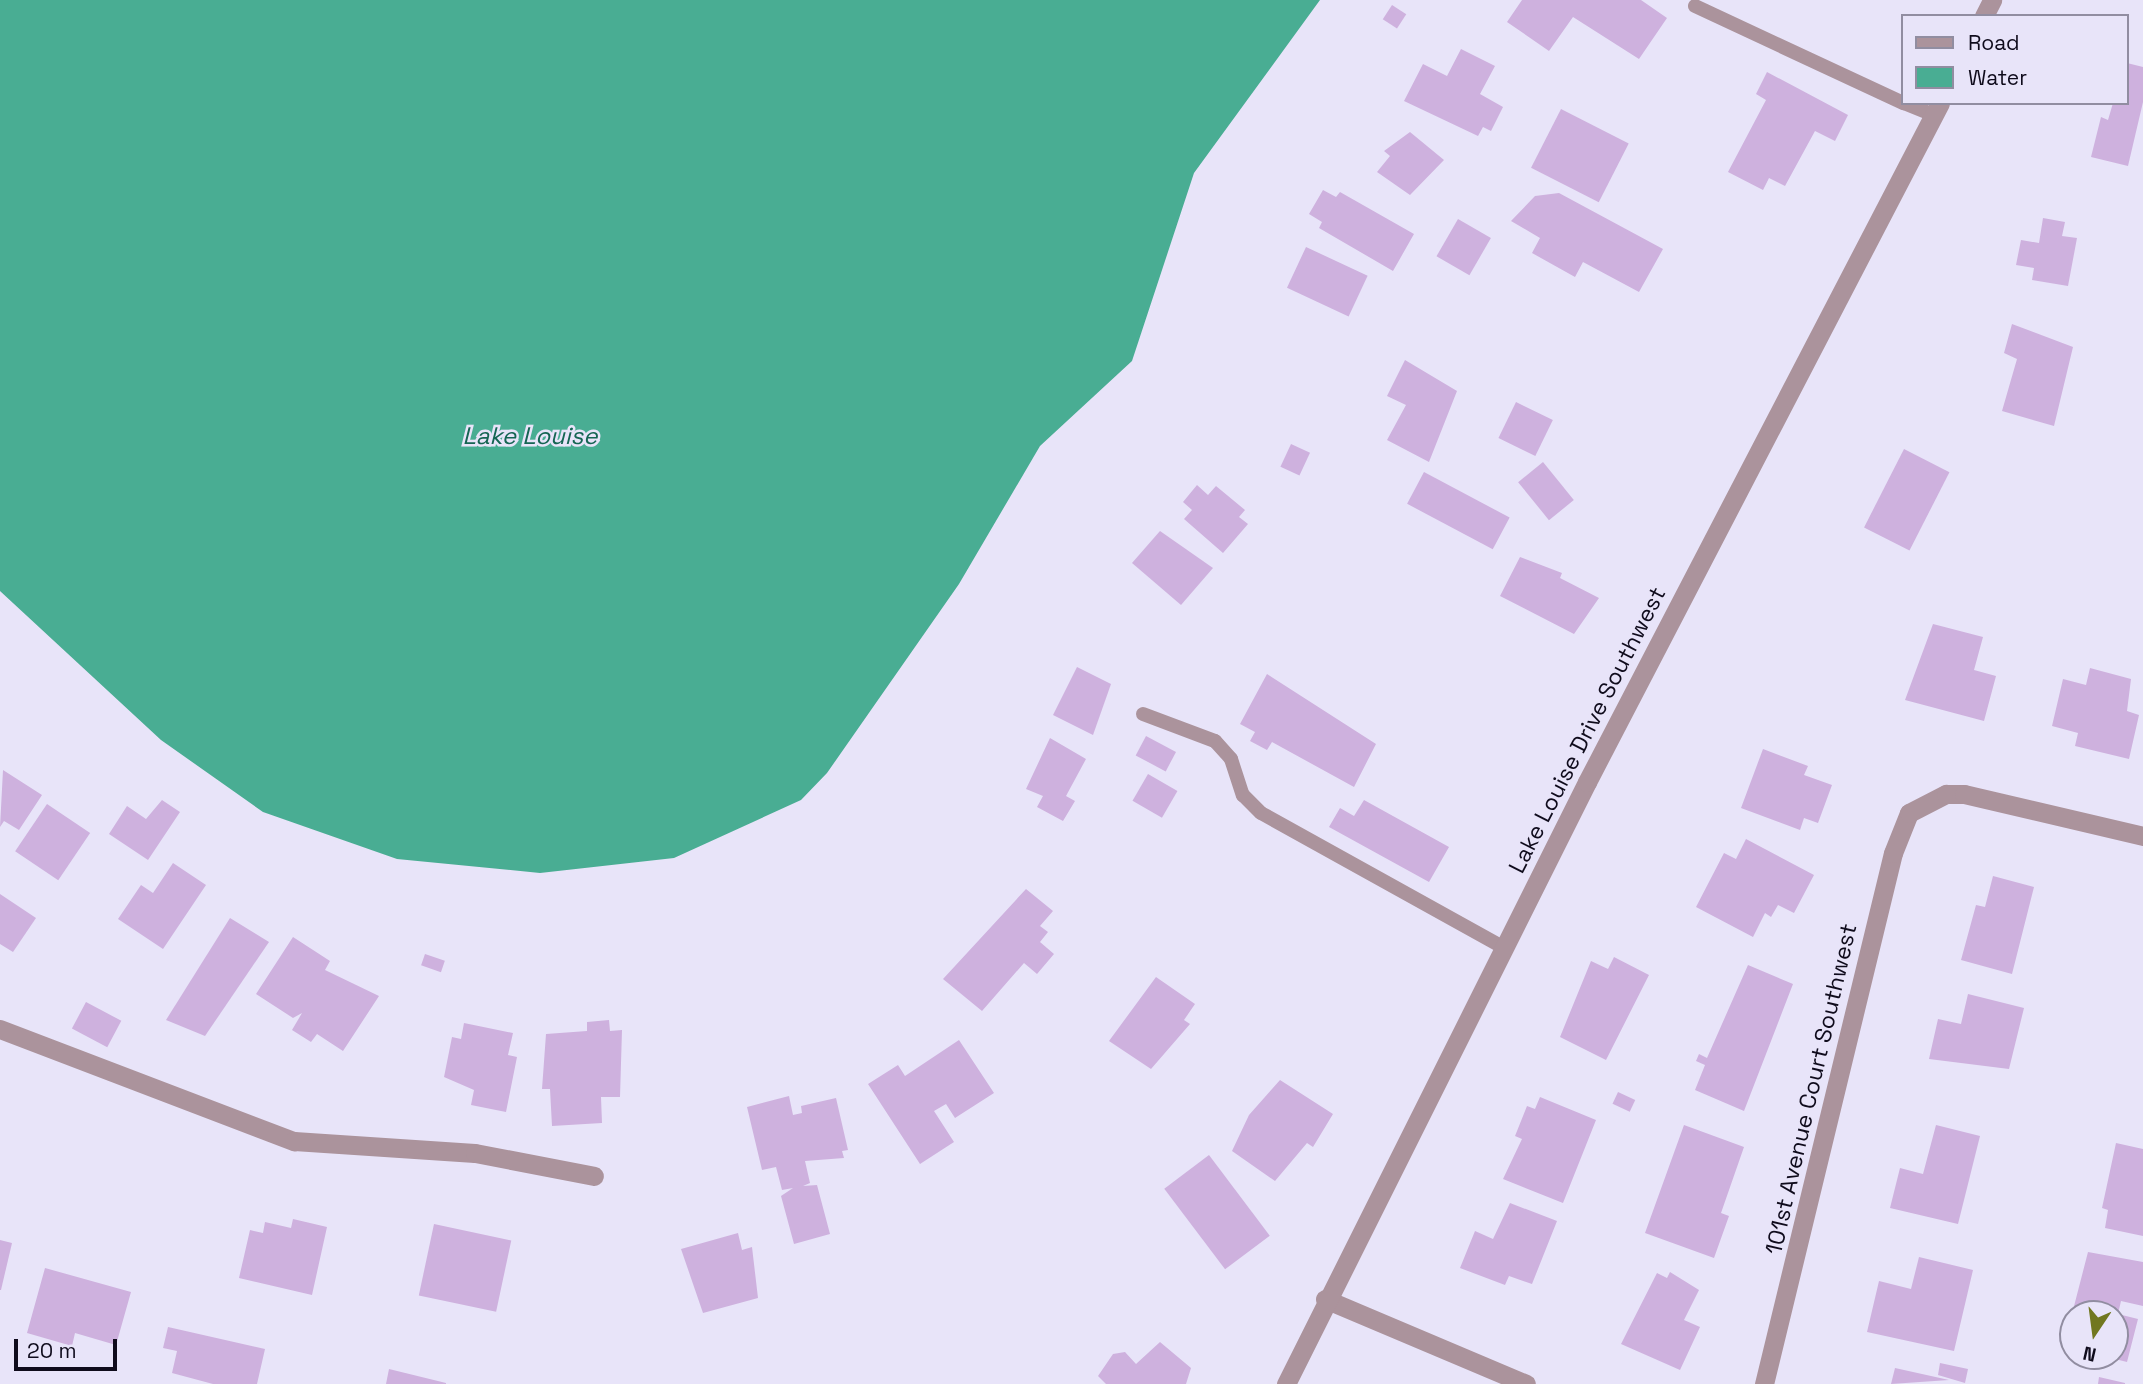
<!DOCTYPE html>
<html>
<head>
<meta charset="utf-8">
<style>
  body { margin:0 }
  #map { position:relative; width:2143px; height:1384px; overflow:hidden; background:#e8e4f9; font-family:"Space Grotesk",sans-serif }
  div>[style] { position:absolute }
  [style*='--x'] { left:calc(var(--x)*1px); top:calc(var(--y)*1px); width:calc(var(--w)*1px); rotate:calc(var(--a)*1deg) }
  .water>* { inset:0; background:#49ad93 }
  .building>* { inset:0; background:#ceb1de; transform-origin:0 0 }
  .service>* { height:14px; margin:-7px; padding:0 7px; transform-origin:7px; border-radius:7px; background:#ab939c }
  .minor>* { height:19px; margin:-9.5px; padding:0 9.5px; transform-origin:9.5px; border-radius:9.5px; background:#ab939c }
  .tertiary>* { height:19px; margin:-9.5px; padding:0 9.5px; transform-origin:9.5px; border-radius:9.5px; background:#ab939c }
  span { translate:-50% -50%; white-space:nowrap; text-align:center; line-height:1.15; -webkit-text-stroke:5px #e8e4f9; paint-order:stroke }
  .street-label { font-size:23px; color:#0f0b1c }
  .water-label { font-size:24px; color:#156553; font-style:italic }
  .legend { position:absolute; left:1901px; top:14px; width:228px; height:91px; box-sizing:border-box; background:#e8e4f9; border:2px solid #918da1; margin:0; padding:9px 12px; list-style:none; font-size:21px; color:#0f0b1c }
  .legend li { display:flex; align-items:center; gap:14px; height:35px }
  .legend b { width:35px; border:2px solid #918da1 }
  .north { position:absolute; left:2059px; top:1300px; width:70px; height:70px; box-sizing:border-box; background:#e8e4f9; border:2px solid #918da1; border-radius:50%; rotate:193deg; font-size:19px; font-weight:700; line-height:28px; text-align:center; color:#0f0b1c }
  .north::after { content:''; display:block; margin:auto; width:24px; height:32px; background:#717720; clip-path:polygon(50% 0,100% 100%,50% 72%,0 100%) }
  .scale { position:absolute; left:14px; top:1339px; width:103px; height:32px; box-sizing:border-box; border:4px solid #0f0b1c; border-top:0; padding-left:9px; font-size:21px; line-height:24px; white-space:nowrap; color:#0f0b1c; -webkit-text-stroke:5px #e8e4f9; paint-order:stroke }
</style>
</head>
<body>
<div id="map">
  <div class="water">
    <div style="clip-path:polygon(0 0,1320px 0,1194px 173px,1132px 361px,1040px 446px,959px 584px,827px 773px,801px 800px,674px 858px,540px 873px,397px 859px,263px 812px,161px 740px,0 591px)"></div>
  </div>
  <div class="building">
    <div style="clip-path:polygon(1522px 0,1641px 0,1667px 18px,1639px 59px,1573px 17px,1549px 51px,1507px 22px)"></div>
    <div style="left:1392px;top:5px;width:17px;height:17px;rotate:33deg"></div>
    <div style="clip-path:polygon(1461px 49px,1495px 66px,1480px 94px,1503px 107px,1491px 131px,1483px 127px,1478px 136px,1404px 101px,1423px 64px,1447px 76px)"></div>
    <div style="clip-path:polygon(2127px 63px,2143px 67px,2143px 102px,2128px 166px,2091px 157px,2101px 117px,2108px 120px,2113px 103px,2127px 103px)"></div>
    <div style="clip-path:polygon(1767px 72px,1848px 115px,1835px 141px,1815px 131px,1785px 186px,1769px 178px,1763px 190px,1728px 172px,1766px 100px,1756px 94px)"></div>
    <div style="left:1561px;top:109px;width:76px;height:66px;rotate:27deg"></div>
    <div style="clip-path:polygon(1410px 132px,1444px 160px,1410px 195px,1377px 172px,1390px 156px,1384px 151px)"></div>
    <div style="clip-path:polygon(1323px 190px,1336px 197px,1340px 192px,1414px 234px,1393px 271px,1319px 228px,1322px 222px,1309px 214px)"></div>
    <div style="clip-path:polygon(1559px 193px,1663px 249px,1639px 292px,1583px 262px,1575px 277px,1532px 253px,1540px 238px,1511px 221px,1535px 196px)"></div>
    <div style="clip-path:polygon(2043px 218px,2065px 222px,2062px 236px,2077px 238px,2068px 286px,2032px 280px,2034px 268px,2016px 265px,2021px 240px,2039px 243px)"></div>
    <div style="left:1458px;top:219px;width:38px;height:43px;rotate:30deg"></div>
    <div style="left:1306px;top:247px;width:68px;height:45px;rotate:25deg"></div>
    <div style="clip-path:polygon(2012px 324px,2073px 347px,2054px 426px,2002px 411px,2017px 359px,2004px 353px)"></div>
    <div style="clip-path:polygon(1405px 360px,1457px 391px,1429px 462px,1387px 440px,1406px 405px,1387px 396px)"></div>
    <div style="left:1516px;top:402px;width:41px;height:40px;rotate:26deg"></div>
    <div style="left:1291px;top:444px;width:21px;height:25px;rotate:25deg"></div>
    <div style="left:1904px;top:449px;width:51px;height:88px;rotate:27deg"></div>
    <div style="left:1543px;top:462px;width:49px;height:32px;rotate:51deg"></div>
    <div style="left:1424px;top:472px;width:97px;height:36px;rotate:28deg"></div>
    <div style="clip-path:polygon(1197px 485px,1208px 495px,1216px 486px,1245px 510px,1239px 517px,1248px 524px,1223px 553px,1184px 519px,1192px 510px,1183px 502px)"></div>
    <div style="clip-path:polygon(1160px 531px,1213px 568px,1181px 605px,1132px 563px)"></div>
    <div style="clip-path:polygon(1520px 557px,1562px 573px,1560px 578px,1599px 598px,1574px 634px,1500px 596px)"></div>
    <div style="clip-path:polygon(1933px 624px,1983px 637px,1974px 670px,1996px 676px,1984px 721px,1905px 700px)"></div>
    <div style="clip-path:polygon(1077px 667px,1111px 684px,1093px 735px,1053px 715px)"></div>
    <div style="clip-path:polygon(2090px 668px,2131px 679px,2127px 711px,2139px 715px,2129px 759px,2075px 746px,2078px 733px,2052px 726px,2063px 679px,2086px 685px)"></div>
    <div style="clip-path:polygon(1267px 674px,1376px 744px,1354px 787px,1272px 742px,1267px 750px,1250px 741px,1255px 732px,1240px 724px)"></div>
    <div style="left:1146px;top:736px;width:34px;height:22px;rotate:28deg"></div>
    <div style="clip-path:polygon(1050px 738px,1086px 759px,1066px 796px,1075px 801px,1063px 821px,1037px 807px,1043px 796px,1026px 789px)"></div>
    <div style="clip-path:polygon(1763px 749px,1808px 766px,1804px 775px,1832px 785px,1818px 823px,1804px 818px,1800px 830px,1741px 808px)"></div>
    <div style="clip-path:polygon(3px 770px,42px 795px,19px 830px,4px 821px,0 827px)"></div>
    <div style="left:1148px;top:774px;width:34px;height:31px;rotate:30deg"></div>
    <div style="clip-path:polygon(162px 800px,180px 812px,148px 860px,109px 834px,127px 806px,146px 819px)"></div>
    <div style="clip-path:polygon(1364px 800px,1449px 847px,1429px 882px,1329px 827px,1340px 808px,1354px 816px)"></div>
    <div style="left:47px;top:804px;width:52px;height:57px;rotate:34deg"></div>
    <div style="clip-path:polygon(1746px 839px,1814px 875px,1794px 913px,1778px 905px,1771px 917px,1765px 913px,1753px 937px,1696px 907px,1724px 853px,1736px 859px)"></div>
    <div style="clip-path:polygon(173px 863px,206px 885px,163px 949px,118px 919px,141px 885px,153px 893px)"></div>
    <div style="clip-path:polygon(1993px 876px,2034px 887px,2012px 974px,1961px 960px,1976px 905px,1985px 907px)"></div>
    <div style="clip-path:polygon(1026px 889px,1053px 911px,1040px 926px,1048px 932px,1040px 942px,1054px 954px,1037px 974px,1024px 963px,982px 1011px,943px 979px)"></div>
    <div style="clip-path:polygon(0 894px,36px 918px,13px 952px,0 944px)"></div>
    <div style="clip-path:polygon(230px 918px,269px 942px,205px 1036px,166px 1020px)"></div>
    <div style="clip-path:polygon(293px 937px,330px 961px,325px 970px,379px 996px,343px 1051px,317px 1034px,311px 1042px,292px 1030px,302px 1013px,293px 1018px,256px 994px)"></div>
    <div style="left:425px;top:954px;width:21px;height:12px;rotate:19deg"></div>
    <div style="clip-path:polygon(1614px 957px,1649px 975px,1606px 1060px,1560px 1037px,1591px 961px,1608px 969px)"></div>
    <div style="clip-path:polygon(1748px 965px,1793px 984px,1744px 1111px,1695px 1090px,1705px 1065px,1696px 1061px,1699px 1054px,1707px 1058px)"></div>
    <div style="clip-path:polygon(1156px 977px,1195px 1004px,1184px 1020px,1190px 1024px,1151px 1069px,1109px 1041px)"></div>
    <div style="clip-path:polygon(1968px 994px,2024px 1008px,2009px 1069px,1929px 1059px,1938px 1019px,1961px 1024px)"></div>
    <div style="left:86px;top:1002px;width:40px;height:30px;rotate:28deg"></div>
    <div style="clip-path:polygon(609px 1020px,610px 1031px,622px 1030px,620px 1097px,601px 1097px,602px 1123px,552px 1126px,550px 1089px,542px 1089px,546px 1034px,587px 1031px,587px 1022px)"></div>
    <div style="clip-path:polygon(464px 1023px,513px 1033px,508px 1055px,517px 1057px,506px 1112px,471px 1105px,474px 1090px,444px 1077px,452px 1037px,461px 1039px)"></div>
    <div style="clip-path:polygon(959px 1040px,994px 1093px,955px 1118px,946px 1104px,934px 1111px,954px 1142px,920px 1164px,868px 1084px,898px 1065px,905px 1076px)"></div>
    <div style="clip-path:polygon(1280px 1080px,1333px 1114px,1313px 1147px,1307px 1143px,1275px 1181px,1232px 1151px,1249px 1115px)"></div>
    <div style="left:1618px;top:1092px;width:19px;height:13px;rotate:25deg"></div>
    <div style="clip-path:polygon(789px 1096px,793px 1115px,802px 1113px,801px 1106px,836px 1098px,848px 1150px,842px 1151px,844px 1158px,805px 1161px,810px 1183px,803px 1186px,817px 1185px,830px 1234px,794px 1244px,781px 1196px,793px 1188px,782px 1190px,776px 1167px,762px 1170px,747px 1107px)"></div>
    <div style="clip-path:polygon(1540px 1097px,1596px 1120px,1563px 1203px,1503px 1179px,1522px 1139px,1515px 1136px,1527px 1106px,1535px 1109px)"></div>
    <div style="clip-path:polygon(1684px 1125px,1744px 1147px,1721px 1213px,1729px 1216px,1714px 1258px,1645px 1233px)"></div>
    <div style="clip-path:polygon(1936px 1125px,1980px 1136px,1958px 1224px,1890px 1208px,1900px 1168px,1923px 1174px)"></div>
    <div style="clip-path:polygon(2116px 1143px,2143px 1149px,2143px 1236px,2105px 1228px,2108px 1210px,2102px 1208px)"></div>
    <div style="left:1209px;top:1155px;width:101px;height:56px;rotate:53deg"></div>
    <div style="clip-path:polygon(1510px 1203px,1557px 1221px,1532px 1284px,1509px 1276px,1505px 1285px,1460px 1268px,1475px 1231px,1493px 1239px)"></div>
    <div style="clip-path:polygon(293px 1219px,327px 1227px,312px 1295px,239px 1278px,250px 1230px,263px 1233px,265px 1222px,291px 1228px)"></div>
    <div style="left:434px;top:1224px;width:79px;height:73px;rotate:12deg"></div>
    <div style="clip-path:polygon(738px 1233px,742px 1250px,752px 1247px,758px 1298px,703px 1313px,681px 1249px)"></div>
    <div style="clip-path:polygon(0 1240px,12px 1243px,1px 1290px,0 1290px)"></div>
    <div style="clip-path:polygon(2088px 1252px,2143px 1262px,2143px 1306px,2121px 1301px,2118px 1314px,2138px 1319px,2127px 1362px,2107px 1357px,2115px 1356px,2115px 1314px,2072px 1314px)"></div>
    <div style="clip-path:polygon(1919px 1257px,1973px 1270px,1954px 1351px,1867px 1332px,1879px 1281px,1911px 1289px)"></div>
    <div style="clip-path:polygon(45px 1268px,131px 1292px,116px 1345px,75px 1333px,72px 1346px,27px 1333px)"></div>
    <div style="clip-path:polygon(1670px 1272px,1699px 1290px,1684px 1320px,1700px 1327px,1680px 1370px,1621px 1344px,1657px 1273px,1667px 1278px)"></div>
    <div style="clip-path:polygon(2072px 1314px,2073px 1314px,2073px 1348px,2064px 1346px)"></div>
    <div style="clip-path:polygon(168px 1327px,265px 1349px,257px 1384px,213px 1384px,172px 1373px,177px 1351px,163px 1348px)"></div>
    <div style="clip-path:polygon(1160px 1342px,1191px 1368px,1186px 1384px,1106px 1384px,1098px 1376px,1113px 1354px,1125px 1352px,1136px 1364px)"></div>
    <div style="clip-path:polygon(1940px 1363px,1968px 1369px,1965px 1383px,1938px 1375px)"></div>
    <div style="clip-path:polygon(1895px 1368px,1949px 1380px,1891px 1384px)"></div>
    <div style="clip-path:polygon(389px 1369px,446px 1383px,446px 1384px,386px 1384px)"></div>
    <div style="clip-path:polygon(2099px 1377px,2125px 1383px,2125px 1384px,2098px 1384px)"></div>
  </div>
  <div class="service">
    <div style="--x:1695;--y:6;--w:230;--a:25"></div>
    <div style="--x:1904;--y:103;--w:32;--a:22"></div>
    <div style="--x:1143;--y:714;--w:77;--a:20.6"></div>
    <div style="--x:1215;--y:741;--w:24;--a:48"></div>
    <div style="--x:1231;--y:759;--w:38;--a:72"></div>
    <div style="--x:1243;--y:795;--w:25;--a:45"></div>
    <div style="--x:1261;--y:813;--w:277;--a:29"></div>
  </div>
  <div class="minor">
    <div style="--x:0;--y:1029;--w:315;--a:20.9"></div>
    <div style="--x:294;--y:1141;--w:181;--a:3.8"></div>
    <div style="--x:475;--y:1153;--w:121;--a:10.9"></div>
    <div style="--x:1325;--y:1299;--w:218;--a:22.9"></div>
    <div style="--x:1764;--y:1384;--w:546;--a:-76.35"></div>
    <div style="--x:1893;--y:853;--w:43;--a:-68.2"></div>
    <div style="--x:1909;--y:813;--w:42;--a:-27.2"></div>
    <div style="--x:1946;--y:794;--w:18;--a:0"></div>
    <div style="--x:1964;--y:794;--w:184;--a:13.2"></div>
  </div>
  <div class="tertiary">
    <div style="--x:1984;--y:16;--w:18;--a:-63"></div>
    <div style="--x:1286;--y:1384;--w:673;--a:-63.43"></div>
    <div style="--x:1587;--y:782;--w:765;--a:-62.53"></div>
  </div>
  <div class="street-label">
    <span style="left:1587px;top:730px;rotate:-63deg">Lake Louise Drive Southwest</span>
    <span style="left:1811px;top:1089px;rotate:-77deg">101st Avenue Court Southwest</span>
  </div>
  <div class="water-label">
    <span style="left:530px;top:436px">Lake Louise</span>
  </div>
  <ul class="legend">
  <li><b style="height:9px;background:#ab939c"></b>Road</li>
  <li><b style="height:19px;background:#49ad93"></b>Water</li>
  </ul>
  <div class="north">N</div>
  <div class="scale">20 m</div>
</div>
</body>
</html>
